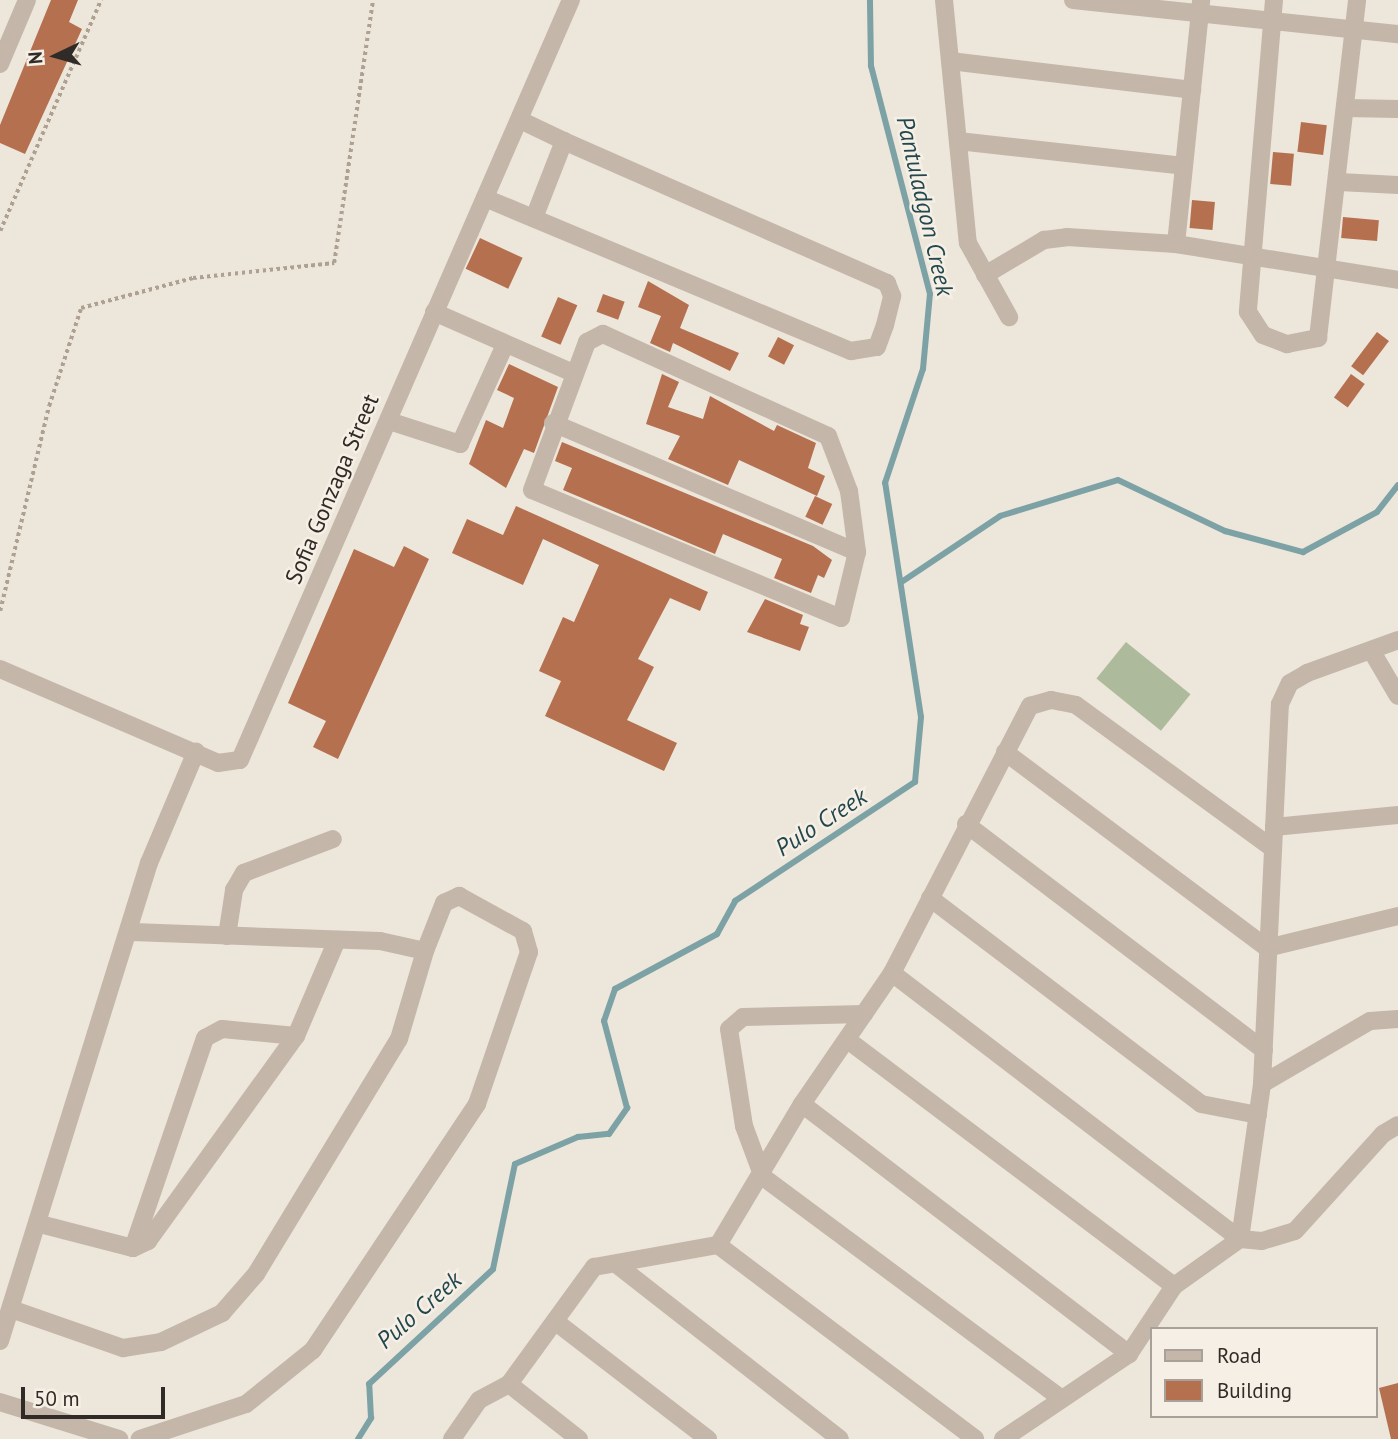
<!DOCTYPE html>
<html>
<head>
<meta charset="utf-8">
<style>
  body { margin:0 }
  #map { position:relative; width:1398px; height:1439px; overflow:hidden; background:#ede6da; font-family:"PT Sans",sans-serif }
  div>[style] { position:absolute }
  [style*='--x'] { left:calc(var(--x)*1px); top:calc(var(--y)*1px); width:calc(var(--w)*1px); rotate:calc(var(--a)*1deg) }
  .green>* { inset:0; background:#aeba9c; transform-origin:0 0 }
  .stream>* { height:6px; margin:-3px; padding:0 3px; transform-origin:3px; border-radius:3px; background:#7da2a6 }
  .building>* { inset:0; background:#b57050; transform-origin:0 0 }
  .path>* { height:3.5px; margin-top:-1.75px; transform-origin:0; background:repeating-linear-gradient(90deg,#afa192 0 3.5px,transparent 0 7px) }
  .minor>* { height:18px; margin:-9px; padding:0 9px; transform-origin:9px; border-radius:9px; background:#c4b6a8 }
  span { translate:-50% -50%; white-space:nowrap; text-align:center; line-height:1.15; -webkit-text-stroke:5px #f6efe6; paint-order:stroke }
  .street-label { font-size:23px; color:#312b27 }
  .water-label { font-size:24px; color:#22474d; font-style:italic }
  .legend { position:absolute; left:1150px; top:1327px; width:228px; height:91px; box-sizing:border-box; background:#f6efe6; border:2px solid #a7a19a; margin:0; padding:9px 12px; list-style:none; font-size:21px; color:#312b27 }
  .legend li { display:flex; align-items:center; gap:14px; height:35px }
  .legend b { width:35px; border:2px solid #a7a19a }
  .north { position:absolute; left:21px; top:21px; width:70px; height:70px; -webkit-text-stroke:5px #f6efe6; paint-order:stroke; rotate:265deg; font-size:19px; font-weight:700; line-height:28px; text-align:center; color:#312b27 }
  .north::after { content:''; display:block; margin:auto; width:24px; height:32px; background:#312b27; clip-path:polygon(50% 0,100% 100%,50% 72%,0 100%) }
  .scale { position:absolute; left:21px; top:1387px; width:144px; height:32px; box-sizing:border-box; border:4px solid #312b27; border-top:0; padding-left:9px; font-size:21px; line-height:24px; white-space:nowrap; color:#312b27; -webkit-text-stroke:5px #f6efe6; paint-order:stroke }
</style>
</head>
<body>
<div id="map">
  <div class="green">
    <div style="left:1126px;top:642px;width:83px;height:47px;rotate:39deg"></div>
  </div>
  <div class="stream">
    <div style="--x:903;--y:581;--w:117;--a:-33.8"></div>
    <div style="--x:1000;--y:516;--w:123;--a:-17"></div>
    <div style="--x:1118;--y:480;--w:119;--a:25.5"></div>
    <div style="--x:1225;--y:531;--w:81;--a:15.1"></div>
    <div style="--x:1303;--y:552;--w:84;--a:-28.4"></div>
    <div style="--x:1377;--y:512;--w:34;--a:-52"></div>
    <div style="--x:358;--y:1439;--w:25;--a:-58"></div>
    <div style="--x:371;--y:1418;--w:34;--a:-93"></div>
    <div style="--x:369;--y:1384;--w:169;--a:-42.8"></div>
    <div style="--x:493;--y:1269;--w:107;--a:-78.2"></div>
    <div style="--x:515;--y:1164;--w:69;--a:-23.2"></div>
    <div style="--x:578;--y:1137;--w:31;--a:-6"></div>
    <div style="--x:609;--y:1134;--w:32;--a:-55"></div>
    <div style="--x:627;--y:1108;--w:90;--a:-104.8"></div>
    <div style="--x:604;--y:1021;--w:34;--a:-71"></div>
    <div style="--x:615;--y:989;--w:116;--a:-28.3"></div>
    <div style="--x:717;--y:934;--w:38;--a:-61"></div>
    <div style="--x:735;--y:901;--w:216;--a:-33.5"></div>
    <div style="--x:915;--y:782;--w:65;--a:-84.7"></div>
    <div style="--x:921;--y:717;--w:237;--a:-98.7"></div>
    <div style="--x:885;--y:483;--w:120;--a:-71.6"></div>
    <div style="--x:923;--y:369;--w:75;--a:-84.7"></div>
    <div style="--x:930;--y:294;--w:236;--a:-104.5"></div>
    <div style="--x:871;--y:66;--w:66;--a:-90.9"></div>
  </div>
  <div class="building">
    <div style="clip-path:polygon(51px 0,78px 0,69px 22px,82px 29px,25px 154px,0 143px,0 125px)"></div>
    <div style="left:1301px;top:122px;width:26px;height:30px;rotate:7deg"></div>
    <div style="left:1273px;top:152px;width:21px;height:32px;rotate:5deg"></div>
    <div style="left:1192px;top:200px;width:23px;height:28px;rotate:5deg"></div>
    <div style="left:1343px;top:217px;width:36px;height:21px;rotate:5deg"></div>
    <div style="left:480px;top:238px;width:47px;height:34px;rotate:25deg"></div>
    <div style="clip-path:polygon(648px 281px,689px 305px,680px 328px,739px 353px,730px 371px,673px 343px,670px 352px,650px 343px,661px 316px,638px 307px)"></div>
    <div style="left:603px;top:294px;width:23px;height:19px;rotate:20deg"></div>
    <div style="left:558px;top:297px;width:21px;height:43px;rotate:23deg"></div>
    <div style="left:1377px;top:332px;width:15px;height:43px;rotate:37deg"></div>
    <div style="left:778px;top:337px;width:18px;height:22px;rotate:27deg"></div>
    <div style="clip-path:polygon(509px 364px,558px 387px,534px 453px,524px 449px,506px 488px,469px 464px,486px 420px,503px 428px,514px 398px,497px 390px)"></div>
    <div style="clip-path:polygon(662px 374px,679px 382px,668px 407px,703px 419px,710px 396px,774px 431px,777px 425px,816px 443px,808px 468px,825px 476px,817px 496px,739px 460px,728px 485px,668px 459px,680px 436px,646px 424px)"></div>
    <div style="left:1351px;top:374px;width:17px;height:29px;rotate:36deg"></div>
    <div style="clip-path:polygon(562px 442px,813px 546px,832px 560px,824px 578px,818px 575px,811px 593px,774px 578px,782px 559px,723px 534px,715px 554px,563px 490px,572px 468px,555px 461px)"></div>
    <div style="left:815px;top:496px;width:19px;height:23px;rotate:25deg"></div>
    <div style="clip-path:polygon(516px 506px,708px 592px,700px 611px,670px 598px,638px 659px,654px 667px,627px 720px,677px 743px,664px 771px,545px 716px,561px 681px,539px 671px,563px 617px,574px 622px,599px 565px,543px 539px,523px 585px,452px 553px,467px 519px,503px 535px)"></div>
    <div style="clip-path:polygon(404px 546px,429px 559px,338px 759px,313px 747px,326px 721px,288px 703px,354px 549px,394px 567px)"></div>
    <div style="clip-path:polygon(765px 599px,803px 615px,800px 624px,809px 627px,800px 651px,747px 632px)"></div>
    <div style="clip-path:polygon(1398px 1383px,1398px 1439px,1391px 1439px,1379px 1388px)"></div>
  </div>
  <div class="path">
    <div style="--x:0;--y:231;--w:252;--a:-66.4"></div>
    <div style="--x:0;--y:611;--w:211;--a:-76.6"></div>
    <div style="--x:49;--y:406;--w:103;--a:-71.9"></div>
    <div style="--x:81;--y:308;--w:116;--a:-15"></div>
    <div style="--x:193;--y:278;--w:142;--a:-6.1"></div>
    <div style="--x:334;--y:263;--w:266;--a:-81.6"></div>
  </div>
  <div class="minor">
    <div style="--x:944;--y:0;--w:244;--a:84.4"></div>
    <div style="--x:968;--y:243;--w:85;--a:61"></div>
    <div style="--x:1073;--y:0;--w:327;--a:6"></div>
    <div style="--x:1274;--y:0;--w:313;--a:94.8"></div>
    <div style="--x:1248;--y:312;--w:27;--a:57"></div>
    <div style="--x:1263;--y:335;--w:26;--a:21"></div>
    <div style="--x:1287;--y:344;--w:32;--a:-11"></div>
    <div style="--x:1318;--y:338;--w:340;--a:-83.4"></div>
    <div style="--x:950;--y:61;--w:244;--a:6.8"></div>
    <div style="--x:0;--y:64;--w:69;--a:-67.1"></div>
    <div style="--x:1346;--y:108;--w:52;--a:1.1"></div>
    <div style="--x:520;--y:120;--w:49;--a:25.5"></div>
    <div style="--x:958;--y:141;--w:227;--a:6.3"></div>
    <div style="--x:1339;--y:182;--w:59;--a:2.9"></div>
    <div style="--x:485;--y:198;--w:397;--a:22.7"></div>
    <div style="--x:851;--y:351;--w:26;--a:-9"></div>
    <div style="--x:877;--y:347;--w:23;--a:-70"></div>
    <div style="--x:885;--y:325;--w:30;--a:-76"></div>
    <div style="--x:892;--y:296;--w:14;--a:-111"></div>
    <div style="--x:887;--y:283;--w:353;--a:-156.3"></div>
    <div style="--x:564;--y:141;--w:83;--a:111.3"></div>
    <div style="--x:1176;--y:244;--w:245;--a:-84.1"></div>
    <div style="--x:985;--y:275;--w:69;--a:-30.7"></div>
    <div style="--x:1044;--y:240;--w:23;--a:-7"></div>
    <div style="--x:1067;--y:237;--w:109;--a:3.7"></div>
    <div style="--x:1176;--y:244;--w:225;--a:9.2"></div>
    <div style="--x:434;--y:312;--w:152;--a:23.7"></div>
    <div style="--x:603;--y:334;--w:247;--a:24.4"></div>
    <div style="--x:828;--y:436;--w:59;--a:69.1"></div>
    <div style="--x:849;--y:491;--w:62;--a:82.5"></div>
    <div style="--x:857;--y:552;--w:68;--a:103.6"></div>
    <div style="--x:841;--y:618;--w:334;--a:-157.5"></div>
    <div style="--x:532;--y:490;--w:158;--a:-69.6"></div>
    <div style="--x:587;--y:342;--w:18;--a:-27"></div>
    <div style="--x:389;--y:421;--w:75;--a:17.9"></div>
    <div style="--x:460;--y:444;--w:109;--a:-65.6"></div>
    <div style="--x:553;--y:423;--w:330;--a:23"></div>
    <div style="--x:1371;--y:650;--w:53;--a:59.6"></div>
    <div style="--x:0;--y:669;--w:237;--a:23.3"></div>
    <div style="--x:218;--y:763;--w:22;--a:-8"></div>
    <div style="--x:240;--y:760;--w:829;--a:-66.47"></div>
    <div style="--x:1005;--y:752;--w:327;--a:36.8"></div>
    <div style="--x:1267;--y:948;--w:135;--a:-13.7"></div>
    <div style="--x:966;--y:824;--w:374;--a:37.2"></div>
    <div style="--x:1274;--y:827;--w:125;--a:-5.5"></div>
    <div style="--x:930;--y:898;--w:340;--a:37.2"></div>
    <div style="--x:1201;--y:1104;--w:58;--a:10.9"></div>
    <div style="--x:132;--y:932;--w:248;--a:2.1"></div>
    <div style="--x:380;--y:941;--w:46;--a:12.5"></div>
    <div style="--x:425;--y:951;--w:52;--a:-68.4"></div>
    <div style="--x:444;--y:903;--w:17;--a:-25"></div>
    <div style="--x:459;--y:896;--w:73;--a:28.7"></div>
    <div style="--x:523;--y:931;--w:22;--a:74"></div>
    <div style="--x:529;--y:952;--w:161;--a:108.9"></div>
    <div style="--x:477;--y:1104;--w:296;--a:123.7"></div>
    <div style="--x:313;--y:1350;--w:86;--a:141.1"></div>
    <div style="--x:246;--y:1404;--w:112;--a:161.7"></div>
    <div style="--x:227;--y:936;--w:47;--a:-81.3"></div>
    <div style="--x:234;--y:890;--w:20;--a:-60"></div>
    <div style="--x:244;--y:873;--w:95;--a:-20.9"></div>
    <div style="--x:892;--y:973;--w:438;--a:37.4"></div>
    <div style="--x:1240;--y:1239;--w:22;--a:5"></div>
    <div style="--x:1262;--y:1241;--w:34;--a:-17"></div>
    <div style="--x:1295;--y:1231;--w:131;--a:-47.8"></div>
    <div style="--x:1383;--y:1134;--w:17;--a:-31"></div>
    <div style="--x:864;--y:1014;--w:121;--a:178.6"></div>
    <div style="--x:743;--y:1017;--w:18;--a:139"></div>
    <div style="--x:729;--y:1029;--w:98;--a:81.2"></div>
    <div style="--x:744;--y:1126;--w:54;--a:69.6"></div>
    <div style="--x:763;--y:1177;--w:371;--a:36.6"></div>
    <div style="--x:296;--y:1036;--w:104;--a:-66.9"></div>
    <div style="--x:849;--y:1041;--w:407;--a:37"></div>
    <div style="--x:1262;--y:1084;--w:125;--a:-30.3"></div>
    <div style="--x:1370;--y:1021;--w:28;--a:-4"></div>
    <div style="--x:802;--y:1104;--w:412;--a:37.4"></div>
    <div style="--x:40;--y:1224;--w:96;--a:14.5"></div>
    <div style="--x:133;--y:1248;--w:17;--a:-25"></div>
    <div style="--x:148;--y:1241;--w:253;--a:-54.2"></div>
    <div style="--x:296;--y:1036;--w:74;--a:-174.6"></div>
    <div style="--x:222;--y:1029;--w:19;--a:152"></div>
    <div style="--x:205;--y:1038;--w:222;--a:108.9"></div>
    <div style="--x:718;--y:1245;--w:322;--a:37"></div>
    <div style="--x:616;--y:1264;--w:284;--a:38"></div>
    <div style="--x:11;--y:1309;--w:119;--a:19.2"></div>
    <div style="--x:123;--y:1348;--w:38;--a:-9"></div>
    <div style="--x:161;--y:1342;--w:68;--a:-25.4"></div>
    <div style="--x:222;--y:1313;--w:52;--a:-48.9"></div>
    <div style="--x:256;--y:1274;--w:275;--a:-58.7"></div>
    <div style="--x:399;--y:1039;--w:92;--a:-73.5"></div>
    <div style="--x:556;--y:1322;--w:192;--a:37.6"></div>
    <div style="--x:0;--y:1341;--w:501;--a:-72.69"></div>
    <div style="--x:149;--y:863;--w:121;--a:-67.1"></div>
    <div style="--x:509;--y:1384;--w:89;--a:38.2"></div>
    <div style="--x:0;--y:1402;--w:125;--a:17.3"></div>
    <div style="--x:452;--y:1439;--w:47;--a:-55.3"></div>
    <div style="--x:479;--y:1400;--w:34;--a:-28"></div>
    <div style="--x:509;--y:1384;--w:145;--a:-54"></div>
    <div style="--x:594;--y:1267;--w:126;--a:-10.1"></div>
    <div style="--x:718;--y:1245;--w:164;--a:-59.2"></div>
    <div style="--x:802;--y:1104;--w:159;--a:-55.5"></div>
    <div style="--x:892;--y:973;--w:301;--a:-62.7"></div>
    <div style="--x:1030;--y:706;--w:22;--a:-16"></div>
    <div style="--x:1051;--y:700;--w:25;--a:11"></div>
    <div style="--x:1076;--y:705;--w:241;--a:36.1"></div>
    <div style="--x:1003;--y:1439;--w:152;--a:-34"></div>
    <div style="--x:1129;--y:1354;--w:82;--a:-56.5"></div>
    <div style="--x:1174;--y:1286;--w:81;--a:-35.5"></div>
    <div style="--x:1240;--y:1239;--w:157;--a:-81.9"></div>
    <div style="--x:1262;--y:1084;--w:380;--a:-87.3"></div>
    <div style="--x:1280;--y:704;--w:23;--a:-65"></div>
    <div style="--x:1290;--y:683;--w:20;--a:-30"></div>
    <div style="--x:1307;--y:673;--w:97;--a:-19.9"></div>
  </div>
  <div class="street-label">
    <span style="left:332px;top:489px;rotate:-67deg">Sofia Gonzaga Street</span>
  </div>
  <div class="water-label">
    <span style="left:925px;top:206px;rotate:77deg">Pantuladgon Creek</span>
    <span style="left:821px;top:822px;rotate:-33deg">Pulo Creek</span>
    <span style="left:419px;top:1310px;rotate:-41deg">Pulo Creek</span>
  </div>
  <ul class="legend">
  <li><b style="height:9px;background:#c4b6a8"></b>Road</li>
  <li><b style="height:19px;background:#b57050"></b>Building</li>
  </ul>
  <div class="north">N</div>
  <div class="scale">50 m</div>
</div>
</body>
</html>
